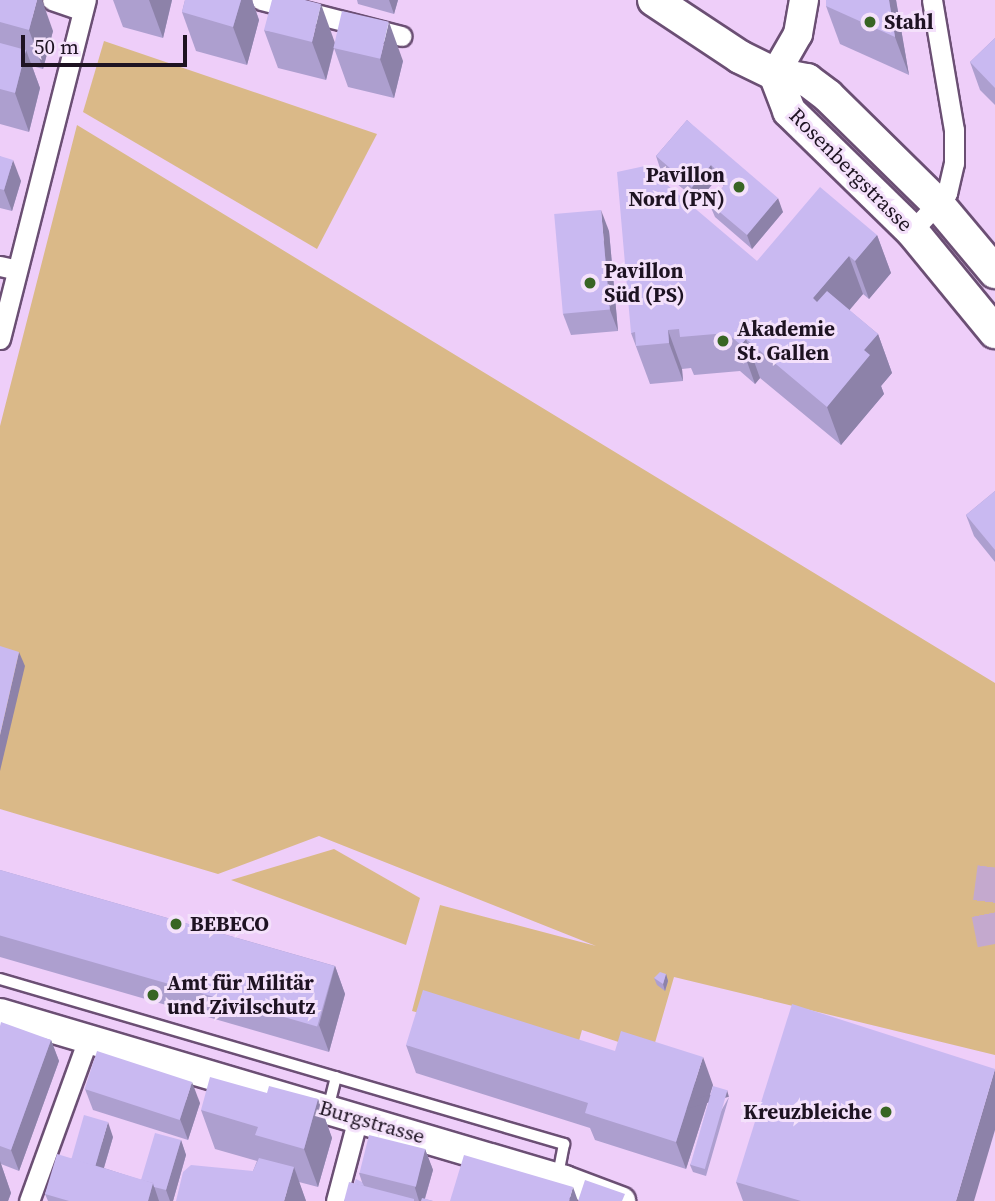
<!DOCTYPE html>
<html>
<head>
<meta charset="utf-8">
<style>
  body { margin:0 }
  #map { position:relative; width:995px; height:1201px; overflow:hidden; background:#eecef9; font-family:"Source Serif 4",serif }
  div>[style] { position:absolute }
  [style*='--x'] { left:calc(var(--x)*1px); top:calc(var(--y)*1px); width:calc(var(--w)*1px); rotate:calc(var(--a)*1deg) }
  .green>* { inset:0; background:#dab988 }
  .highway-tunnel>* { height:35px; margin-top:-17.5px; transform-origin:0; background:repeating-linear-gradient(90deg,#c4a9ce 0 35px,transparent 0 53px) }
  .roads { filter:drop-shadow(2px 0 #6b4f74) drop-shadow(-2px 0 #6b4f74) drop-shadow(0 2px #6b4f74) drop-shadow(0 -2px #6b4f74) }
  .lane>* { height:10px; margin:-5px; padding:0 5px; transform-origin:5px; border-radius:5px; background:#fff }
  .street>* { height:19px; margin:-9.5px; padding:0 9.5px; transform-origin:9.5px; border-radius:9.5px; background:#fff }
  .secondary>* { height:28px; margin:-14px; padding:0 14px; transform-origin:14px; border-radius:14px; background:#fff }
  .primary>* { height:32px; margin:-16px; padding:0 16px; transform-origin:16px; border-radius:16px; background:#fff }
  .wall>* { inset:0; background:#ad9fcf }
  .shaded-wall>* { inset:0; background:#8d82a9; transform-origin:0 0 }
  .building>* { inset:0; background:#c9b9f1; transform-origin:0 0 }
  .dots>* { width:19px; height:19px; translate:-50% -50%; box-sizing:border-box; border:4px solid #f4e1fb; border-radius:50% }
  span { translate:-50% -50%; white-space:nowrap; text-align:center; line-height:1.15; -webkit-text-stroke:6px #f4e1fb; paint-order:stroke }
  .poi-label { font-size:21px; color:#1e1322; font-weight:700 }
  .left { translate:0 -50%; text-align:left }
  .right { translate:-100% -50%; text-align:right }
  .street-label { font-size:21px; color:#1e1322 }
  .scale { position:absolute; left:21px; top:35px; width:166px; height:32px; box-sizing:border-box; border:4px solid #1e1322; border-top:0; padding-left:9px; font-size:21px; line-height:24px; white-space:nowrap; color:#1e1322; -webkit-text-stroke:5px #f4e1fb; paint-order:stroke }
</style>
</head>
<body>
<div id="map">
  <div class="green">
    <div style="clip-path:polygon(104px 41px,377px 134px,317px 249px,83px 112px)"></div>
    <div style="clip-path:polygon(77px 125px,995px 683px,995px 1055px,674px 977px,652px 1053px,582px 1030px,575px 1055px,412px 1011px,440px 905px,596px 946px,319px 836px,218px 874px,0 809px,0 426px)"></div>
    <div style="clip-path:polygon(334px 849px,420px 898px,406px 945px,231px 880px)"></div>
  </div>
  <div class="highway-tunnel">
    <div style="--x:995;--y:867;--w:46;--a:97.4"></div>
    <div style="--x:989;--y:913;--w:31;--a:79"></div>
  </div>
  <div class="roads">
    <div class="lane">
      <div style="--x:0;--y:979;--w:588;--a:16.31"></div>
      <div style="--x:564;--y:1144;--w:32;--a:101"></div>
      <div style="--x:328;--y:1109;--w:33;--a:-76"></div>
    </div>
    <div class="street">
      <div style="--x:52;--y:0;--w:31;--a:19"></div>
      <div style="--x:261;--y:0;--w:145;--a:14.4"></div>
      <div style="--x:912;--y:231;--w:52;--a:-47.4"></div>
      <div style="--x:947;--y:193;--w:31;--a:-77"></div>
      <div style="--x:954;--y:163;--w:33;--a:-90"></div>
      <div style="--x:954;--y:130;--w:132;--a:-99.6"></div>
      <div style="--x:0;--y:266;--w:17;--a:13"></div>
      <div style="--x:0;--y:339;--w:350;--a:-75.8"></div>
      <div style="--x:29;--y:1201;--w:172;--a:-70"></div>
      <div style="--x:336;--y:1201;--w:86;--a:-75.2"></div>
    </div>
    <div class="secondary">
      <div style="--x:775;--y:74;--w:46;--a:-60.1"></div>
      <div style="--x:798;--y:34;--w:35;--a:-80"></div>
      <div style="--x:0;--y:1013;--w:589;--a:16.47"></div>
      <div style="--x:565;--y:1180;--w:60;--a:20.6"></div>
    </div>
    <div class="primary">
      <div style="--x:654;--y:0;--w:103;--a:33.5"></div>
      <div style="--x:740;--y:57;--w:39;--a:26"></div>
      <div style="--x:775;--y:74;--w:33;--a:11"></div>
      <div style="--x:807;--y:80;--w:26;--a:37"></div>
      <div style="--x:828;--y:96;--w:154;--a:44.5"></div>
      <div style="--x:938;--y:204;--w:89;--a:50"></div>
      <div style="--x:775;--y:74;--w:40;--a:69"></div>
      <div style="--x:789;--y:111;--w:172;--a:44.3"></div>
      <div style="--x:912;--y:231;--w:131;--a:50.6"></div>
    </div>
  </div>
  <div class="wall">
    <div style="clip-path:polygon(0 0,53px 31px,43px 69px,32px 66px,40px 88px,29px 132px,0 124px)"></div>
    <div style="clip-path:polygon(113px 0,172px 0,163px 38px,123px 27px)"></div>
    <div style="clip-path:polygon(185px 0,252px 0,259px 20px,247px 65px,196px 51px,182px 12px)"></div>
    <div style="clip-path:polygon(357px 0,398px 0,394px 14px,358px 4px)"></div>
    <div style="clip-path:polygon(826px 0,896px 0,909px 75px,840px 44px,826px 6px)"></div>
    <div style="clip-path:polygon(264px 30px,335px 43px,403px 61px,394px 98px,348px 87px,334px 48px,335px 45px,326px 80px,278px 68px)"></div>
    <div style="clip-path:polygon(995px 38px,995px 105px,980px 90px,970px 62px)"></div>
    <div style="clip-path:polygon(687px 120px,783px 212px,752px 249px,715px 217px,709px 203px,724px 186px,716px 180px,698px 201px,661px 171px,656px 156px)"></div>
    <div style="clip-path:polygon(0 156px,21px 181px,12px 211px,0 208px)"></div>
    <div style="clip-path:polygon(609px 231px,618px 331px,571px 335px,563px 314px)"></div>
    <div style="clip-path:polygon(877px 235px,891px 273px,869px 299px,863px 294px,849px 310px,878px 334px,892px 373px,881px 386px,884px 394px,841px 445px,760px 378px,755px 384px,740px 371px,694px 375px,691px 368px,682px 369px,683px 381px,650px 384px,631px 333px,757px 261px)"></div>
    <div style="clip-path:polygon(995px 491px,995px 562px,974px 536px,966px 515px)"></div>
    <div style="clip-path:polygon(0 870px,335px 966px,345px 994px,329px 1052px,0 957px)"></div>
    <div style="clip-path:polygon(666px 974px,668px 981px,665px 991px,657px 985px,654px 978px)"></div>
    <div style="clip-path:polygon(0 1026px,51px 1040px,59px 1061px,19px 1171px,1px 1164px,11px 1193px,8px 1201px,0 1201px)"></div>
    <div style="clip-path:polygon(406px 1045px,713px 1085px,686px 1169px,595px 1140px,590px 1128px,416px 1073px)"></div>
    <div style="clip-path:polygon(85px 1089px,200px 1103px,188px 1140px,93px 1110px)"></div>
    <div style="clip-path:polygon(267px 1093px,318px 1099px,332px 1138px,318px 1187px,299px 1182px,306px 1201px,253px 1171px,257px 1161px,215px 1149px,201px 1110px)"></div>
    <div style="clip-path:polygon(729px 1097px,706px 1176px,693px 1172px,690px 1165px)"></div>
    <div style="clip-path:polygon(113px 1137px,104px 1168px,141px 1180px,181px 1140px,186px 1155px,173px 1201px,48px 1201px,45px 1194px,71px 1159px)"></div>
    <div style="clip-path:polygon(425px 1149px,433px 1170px,425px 1199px,433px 1201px,344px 1201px,354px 1184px,362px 1182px,359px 1173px)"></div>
    <div style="clip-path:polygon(736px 1182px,974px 1201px,743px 1201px)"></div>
  </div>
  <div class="shaded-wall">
    <div style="clip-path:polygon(37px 0,42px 0,53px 31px,43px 69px,29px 30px)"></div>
    <div style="clip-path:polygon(149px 0,172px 0,163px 38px)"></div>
    <div style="clip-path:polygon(241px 0,252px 0,259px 20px,247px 65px,233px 27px)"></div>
    <div style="clip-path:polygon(389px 0,398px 0,394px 14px)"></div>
    <div style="clip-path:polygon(889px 0,896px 0,909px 75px,895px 37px)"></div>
    <div style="clip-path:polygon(321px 4px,335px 43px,326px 80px,312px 42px)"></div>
    <div style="clip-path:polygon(389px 22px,403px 61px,394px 98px,380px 59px)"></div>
    <div style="clip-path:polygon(26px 50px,40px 88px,29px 132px,15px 93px)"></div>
    <div style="clip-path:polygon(13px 160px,21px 181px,12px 211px,4px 190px)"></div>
    <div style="clip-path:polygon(711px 165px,716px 180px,698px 201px,692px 187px)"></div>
    <div style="clip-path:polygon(778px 198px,783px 212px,752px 249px,747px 235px)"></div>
    <div style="clip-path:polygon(601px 210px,609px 231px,618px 331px,610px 310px)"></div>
    <div style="clip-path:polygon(877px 235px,891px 273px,869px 299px,855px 261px)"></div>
    <div style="clip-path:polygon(849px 256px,863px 294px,827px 337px,813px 298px)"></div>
    <div style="clip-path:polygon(668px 330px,682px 369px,683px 381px,669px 343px)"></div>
    <div style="clip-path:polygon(878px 334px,892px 373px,881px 386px,884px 394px,841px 445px,827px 407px,864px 350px)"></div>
    <div style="clip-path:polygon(746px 339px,760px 378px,755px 384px,741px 345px)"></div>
    <div style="clip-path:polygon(19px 652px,25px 666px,0 771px,0 735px)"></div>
    <div style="clip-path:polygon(335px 966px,345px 994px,329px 1052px,319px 1025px)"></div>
    <div style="clip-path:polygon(666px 974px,668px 981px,665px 991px,663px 984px)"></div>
    <div style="clip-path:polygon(51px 1040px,59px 1061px,19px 1171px,11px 1150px)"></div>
    <div style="clip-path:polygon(703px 1057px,713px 1085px,686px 1169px,676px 1142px)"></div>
    <div style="clip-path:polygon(995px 1069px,995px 1130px,974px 1201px,956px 1201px)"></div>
    <div style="clip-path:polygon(192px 1082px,200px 1103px,188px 1140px,180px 1119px)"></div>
    <div style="left:727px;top:1090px;width:7px;height:82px;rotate:74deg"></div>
    <div style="clip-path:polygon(318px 1099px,332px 1138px,318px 1187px,304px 1149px)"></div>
    <div style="clip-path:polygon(108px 1122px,113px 1137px,99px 1184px,94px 1170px)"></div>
    <div style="clip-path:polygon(181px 1140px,186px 1155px,173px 1201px,170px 1201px,166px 1190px)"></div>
    <div style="clip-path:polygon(425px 1149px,433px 1170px,424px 1201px,419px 1201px,415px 1188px)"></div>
    <div style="clip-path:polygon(0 1161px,11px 1193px,8px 1201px,0 1201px)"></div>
    <div style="clip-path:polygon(294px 1167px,306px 1201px,284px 1201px)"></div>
    <div style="clip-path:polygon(153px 1183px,159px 1201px,148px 1201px)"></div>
    <div style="clip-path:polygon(573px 1187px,578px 1201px,569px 1201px)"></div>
  </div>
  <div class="building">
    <div style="clip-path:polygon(0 0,37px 0,29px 30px,0 22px)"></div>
    <div style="clip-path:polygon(185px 0,241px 0,233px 27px,182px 12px)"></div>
    <div style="clip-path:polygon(272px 0,305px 0,321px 4px,312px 42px,264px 30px)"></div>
    <div style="clip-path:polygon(826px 0,889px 0,895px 37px,826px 6px)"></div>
    <div style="left:342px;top:11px;width:48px;height:38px;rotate:13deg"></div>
    <div style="clip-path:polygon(995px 38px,995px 88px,970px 62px)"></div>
    <div style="clip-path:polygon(0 43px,26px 50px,15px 93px,0 89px)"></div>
    <div style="clip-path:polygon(687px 120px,778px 198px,747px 235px,709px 203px,728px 181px,711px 165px,692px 187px,656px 156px)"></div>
    <div style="clip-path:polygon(0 156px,13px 160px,4px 190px,0 189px)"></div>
    <div style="clip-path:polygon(645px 166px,757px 261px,820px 187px,877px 235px,855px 261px,849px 256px,813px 298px,817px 302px,827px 291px,878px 334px,864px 350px,870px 355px,827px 407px,746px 339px,741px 345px,727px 333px,680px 337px,679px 329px,668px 330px,669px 343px,636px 346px,635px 332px,631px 333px,617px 172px)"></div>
    <div style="left:601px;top:210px;width:100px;height:47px;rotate:85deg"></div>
    <div style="clip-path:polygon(995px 491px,995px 550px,966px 515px)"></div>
    <div style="clip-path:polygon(0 646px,19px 652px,0 735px)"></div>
    <div style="left:0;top:870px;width:348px;height:63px;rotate:16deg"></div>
    <div style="clip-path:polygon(660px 972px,666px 974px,663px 984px,654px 978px)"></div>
    <div style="clip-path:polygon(423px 990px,615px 1051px,621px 1031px,703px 1057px,676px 1142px,585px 1113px,588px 1103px,406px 1045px)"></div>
    <div style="clip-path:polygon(792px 1004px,995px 1069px,956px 1201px,801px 1201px,736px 1182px)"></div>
    <div style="clip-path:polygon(1px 1022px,51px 1040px,11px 1150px,0 1146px,0 1026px)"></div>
    <div style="left:97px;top:1051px;width:100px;height:40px;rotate:18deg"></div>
    <div style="clip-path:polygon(210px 1077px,267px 1093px,269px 1086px,318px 1099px,304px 1149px,255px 1135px,258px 1127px,201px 1110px)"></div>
    <div style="left:713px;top:1086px;width:15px;height:82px;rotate:16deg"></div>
    <div style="left:84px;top:1115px;width:25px;height:46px;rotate:16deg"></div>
    <div style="clip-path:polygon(155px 1133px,181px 1140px,166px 1190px,154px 1187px,153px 1183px,141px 1180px)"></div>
    <div style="left:369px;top:1135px;width:58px;height:39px;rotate:14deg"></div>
    <div style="clip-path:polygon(57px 1154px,153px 1183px,148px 1201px,69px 1201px,45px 1194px)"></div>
    <div style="clip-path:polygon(464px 1155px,573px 1187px,569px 1201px,450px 1201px)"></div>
    <div style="clip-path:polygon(259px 1158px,294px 1167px,284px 1201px,176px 1201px,183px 1172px,191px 1165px,253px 1171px)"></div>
    <div style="clip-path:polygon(356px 1179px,362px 1182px,364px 1186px,354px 1184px)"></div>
    <div style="clip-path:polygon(585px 1180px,625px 1194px,622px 1201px,578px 1201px)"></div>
    <div style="clip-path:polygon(349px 1182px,414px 1199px,414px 1201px,344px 1201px)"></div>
    <div style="clip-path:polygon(422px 1198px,433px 1201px,421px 1201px)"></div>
  </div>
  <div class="dots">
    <div style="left:870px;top:22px;background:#386524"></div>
    <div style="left:739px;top:187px;background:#386524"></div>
    <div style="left:590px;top:283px;background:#386524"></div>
    <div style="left:723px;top:341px;background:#386524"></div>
    <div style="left:176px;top:924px;background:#386524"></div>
    <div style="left:153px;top:995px;background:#386524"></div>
    <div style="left:886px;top:1112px;background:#386524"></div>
  </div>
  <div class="poi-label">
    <span class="left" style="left:884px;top:22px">Stahl</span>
    <span class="right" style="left:725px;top:187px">Pavillon<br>Nord (PN)</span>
    <span class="left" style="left:604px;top:283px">Pavillon<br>Süd (PS)</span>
    <span class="left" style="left:737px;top:341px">Akademie<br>St. Gallen</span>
    <span class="left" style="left:190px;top:924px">BEBECO</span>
    <span class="left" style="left:167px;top:995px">Amt für Militär<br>und Zivilschutz</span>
    <span class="right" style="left:872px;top:1112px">Kreuzbleiche</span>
  </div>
  <div class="street-label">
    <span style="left:851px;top:170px;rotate:45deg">Rosenbergstrasse</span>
    <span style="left:372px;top:1122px;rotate:16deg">Burgstrasse</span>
  </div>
  <div class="scale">50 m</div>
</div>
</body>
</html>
